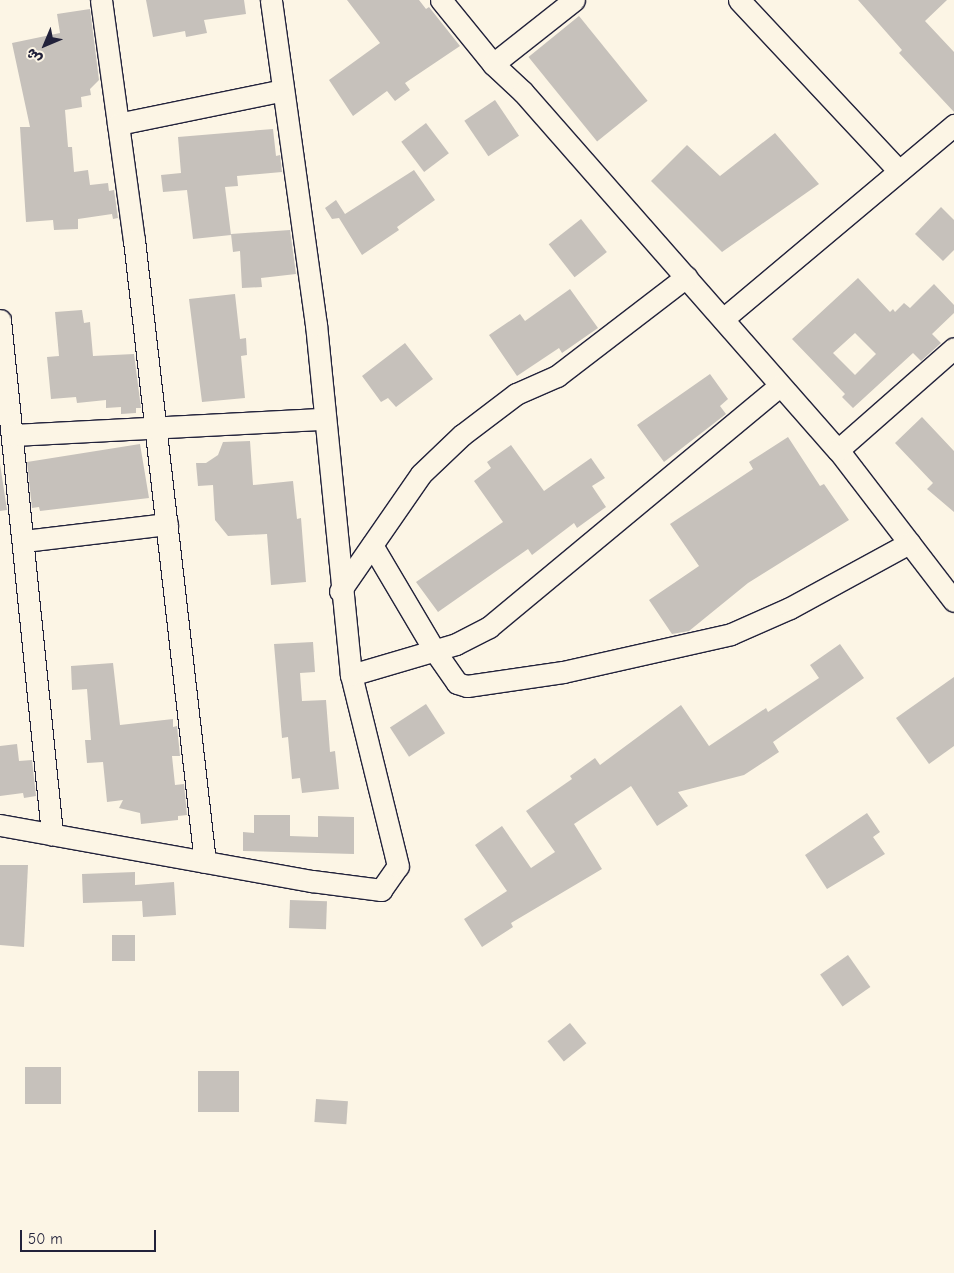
<!DOCTYPE html>
<html>
<head>
<meta charset="utf-8">
<style>
  body { margin:0 }
  #map { position:relative; width:954px; height:1273px; overflow:hidden; background:#fcf5e5; font-family:"Comic Neue","Playpen Sans Arabic",sans-serif }
  div>[style] { position:absolute }
  [style*='--x'] { left:calc(var(--x)*1px); top:calc(var(--y)*1px); width:calc(var(--w)*1px); rotate:calc(var(--a)*1deg) }
  .building>* { inset:0; background:#c6c1bb; transform-origin:0 0 }
  .roads { filter:drop-shadow(1px 0 #22223b) drop-shadow(-1px 0 #22223b) drop-shadow(0 1px #22223b) drop-shadow(0 -1px #22223b) }
  .minor>* { height:21px; margin:-10.5px; padding:0 10.5px; transform-origin:10.5px; border-radius:10.5px; background:#fcf5e5 }
  span { translate:-50% -50%; white-space:nowrap; text-align:center; line-height:1.15; -webkit-text-stroke:4px #fcf5e5; paint-order:stroke }
  .north { position:absolute; left:20px; top:20px; width:50px; height:50px; -webkit-text-stroke:4px #fcf5e5; paint-order:stroke; rotate:225deg; font-size:14px; font-weight:700; line-height:20px; text-align:center; color:#22223b }
  .north::after { content:''; display:block; margin:auto; width:18px; height:22px; background:#22223b; clip-path:polygon(50% 0,100% 100%,50% 72%,0 100%) }
  .scale { position:absolute; left:20px; top:1230px; width:136px; height:22px; box-sizing:border-box; border:2px solid #22223b; border-top:0; padding-left:6px; font-size:15px; line-height:18px; white-space:nowrap; color:#22223b; -webkit-text-stroke:4px #fcf5e5; paint-order:stroke }
</style>
</head>
<body>
<div id="map">
  <div class="building">
    <div style="clip-path:polygon(146px 0,244px 0,246px 14px,204px 20px,207px 33px,186px 37px,185px 31px,153px 37px)"></div>
    <div style="clip-path:polygon(347px 0,419px 0,426px 9px,429px 7px,460px 46px,405px 83px,410px 90px,395px 101px,387px 91px,353px 116px,329px 80px,380px 43px)"></div>
    <div style="clip-path:polygon(858px 0,947px 0,925px 21px,954px 52px,954px 112px,899px 53px,902px 50px)"></div>
    <div style="clip-path:polygon(90px 9px,99px 80px,90px 89px,91px 95px,81px 97px,82px 107px,65px 110px,68px 147px,72px 147px,74px 172px,88px 170px,90px 185px,108px 183px,109px 191px,114px 190px,118px 218px,113px 219px,112px 214px,78px 219px,78px 229px,54px 230px,53px 220px,26px 222px,20px 127px,30px 127px,12px 43px,60px 33px,57px 14px)"></div>
    <div style="left:579px;top:16px;width:109px;height:65px;rotate:51deg"></div>
    <div style="left:495px;top:100px;width:43px;height:37px;rotate:56deg"></div>
    <div style="left:426px;top:123px;width:38px;height:31px;rotate:53deg"></div>
    <div style="clip-path:polygon(273px 129px,276px 156px,280px 155px,282px 172px,237px 176px,238px 186px,225px 187px,231px 235px,193px 239px,187px 190px,163px 192px,161px 175px,181px 173px,178px 137px)"></div>
    <div style="clip-path:polygon(775px 133px,819px 184px,722px 252px,651px 181px,687px 145px,720px 176px)"></div>
    <div style="clip-path:polygon(414px 170px,435px 200px,397px 227px,399px 230px,362px 255px,339px 218px,332px 219px,325px 208px,336px 200px,345px 214px)"></div>
    <div style="clip-path:polygon(941px 207px,954px 220px,954px 250px,943px 261px,915px 234px)"></div>
    <div style="left:581px;top:219px;width:42px;height:41px;rotate:52deg"></div>
    <div style="clip-path:polygon(290px 230px,296px 274px,261px 278px,262px 287px,242px 288px,240px 251px,233px 252px,231px 234px)"></div>
    <div style="clip-path:polygon(evenodd,858px 278px,890px 312px,893px 309px,895px 312px,904px 303px,910px 308px,934px 284px,954px 305px,954px 313px,932px 334px,941px 343px,921px 361px,913px 353px,853px 408px,842px 397px,845px 394px,792px 339px,858px 278px,855px 333px,876px 354px,855px 375px,833px 353px,855px 333px)"></div>
    <div style="clip-path:polygon(570px 289px,598px 328px,562px 353px,559px 348px,517px 376px,489px 335px,520px 314px,525px 321px)"></div>
    <div style="clip-path:polygon(235px 294px,240px 339px,246px 338px,247px 355px,241px 356px,245px 398px,202px 402px,189px 299px)"></div>
    <div style="clip-path:polygon(82px 310px,84px 323px,90px 322px,93px 356px,134px 354px,141px 408px,136px 408px,136px 413px,121px 414px,121px 407px,106px 408px,106px 400px,77px 403px,76px 397px,51px 399px,47px 357px,59px 356px,55px 312px)"></div>
    <div style="clip-path:polygon(405px 343px,433px 379px,396px 407px,388px 398px,381px 402px,362px 376px)"></div>
    <div style="clip-path:polygon(710px 374px,728px 399px,720px 406px,726px 414px,664px 462px,637px 425px)"></div>
    <div style="clip-path:polygon(922px 417px,954px 451px,954px 512px,927px 489px,933px 483px,895px 443px)"></div>
    <div style="clip-path:polygon(788px 437px,820px 486px,824px 484px,849px 520px,748px 583px,689px 631px,672px 634px,649px 600px,699px 566px,670px 524px,753px 469px,749px 462px)"></div>
    <div style="clip-path:polygon(250px 441px,253px 485px,293px 481px,297px 519px,301px 518px,306px 582px,271px 585px,267px 534px,228px 536px,215px 520px,213px 485px,198px 486px,196px 463px,206px 463px,218px 455px,223px 442px)"></div>
    <div style="clip-path:polygon(140px 444px,149px 498px,40px 511px,39px 507px,32px 508px,27px 462px)"></div>
    <div style="clip-path:polygon(511px 445px,544px 491px,591px 458px,605px 478px,592px 486px,606px 507px,577px 528px,574px 523px,532px 555px,528px 549px,438px 612px,416px 582px,503px 522px,474px 481px,491px 468px,487px 462px)"></div>
    <div style="clip-path:polygon(0 464px,7px 510px,0 511px)"></div>
    <div style="clip-path:polygon(313px 642px,315px 672px,300px 673px,302px 701px,326px 700px,330px 752px,335px 751px,339px 789px,302px 793px,300px 778px,292px 779px,288px 737px,282px 738px,274px 644px)"></div>
    <div style="clip-path:polygon(840px 644px,864px 678px,773px 742px,779px 752px,744px 775px,678px 792px,688px 806px,657px 826px,631px 786px,574px 824px,602px 869px,511px 923px,513px 927px,482px 947px,464px 919px,507px 891px,475px 845px,502px 826px,531px 868px,555px 852px,526px 811px,572px 779px,570px 776px,595px 758px,600px 765px,681px 705px,709px 746px,766px 708px,768px 712px,819px 678px,810px 665px)"></div>
    <div style="clip-path:polygon(113px 663px,120px 725px,173px 719px,173px 727px,177px 726px,180px 756px,172px 756px,175px 785px,184px 784px,187px 815px,178px 816px,178px 820px,141px 824px,140px 813px,119px 808px,123px 800px,107px 802px,103px 762px,87px 763px,85px 740px,91px 740px,87px 689px,72px 690px,71px 666px)"></div>
    <div style="clip-path:polygon(954px 677px,954px 746px,929px 764px,896px 718px)"></div>
    <div style="left:426px;top:704px;width:35px;height:43px;rotate:57deg"></div>
    <div style="clip-path:polygon(17px 744px,19px 761px,32px 760px,36px 796px,24px 798px,23px 793px,0 796px,0 746px)"></div>
    <div style="clip-path:polygon(867px 813px,880px 832px,873px 837px,885px 854px,827px 889px,805px 855px)"></div>
    <div style="clip-path:polygon(254px 815px,290px 815px,290px 836px,318px 837px,318px 816px,354px 817px,354px 854px,243px 851px,243px 832px,254px 833px)"></div>
    <div style="clip-path:polygon(0 865px,28px 865px,24px 947px,0 945px)"></div>
    <div style="clip-path:polygon(135px 872px,135px 885px,174px 882px,176px 915px,143px 917px,142px 901px,83px 903px,82px 874px)"></div>
    <div style="left:290px;top:900px;width:37px;height:28px;rotate:2deg"></div>
    <div style="left:112px;top:935px;width:23px;height:26px"></div>
    <div style="left:848px;top:955px;width:39px;height:34px;rotate:55deg"></div>
    <div style="left:570px;top:1023px;width:26px;height:29px;rotate:51deg"></div>
    <div style="left:25px;top:1067px;width:36px;height:37px"></div>
    <div style="left:198px;top:1071px;width:41px;height:41px"></div>
    <div style="left:316px;top:1099px;width:32px;height:23px;rotate:4deg"></div>
  </div>
  <div class="roads">
    <div class="minor">
      <div style="--x:101;--y:0;--w:242;--a:82.2"></div>
      <div style="--x:134;--y:240;--w:626;--a:83.49"></div>
      <div style="--x:441;--y:0;--w:82;--a:50.9"></div>
      <div style="--x:493;--y:64;--w:41;--a:43"></div>
      <div style="--x:523;--y:92;--w:477;--a:48.7"></div>
      <div style="--x:838;--y:450;--w:190;--a:52.5"></div>
      <div style="--x:739;--y:0;--w:234;--a:46.9"></div>
      <div style="--x:493;--y:64;--w:103;--a:-38.3"></div>
      <div style="--x:118;--y:124;--w:168;--a:-11.6"></div>
      <div style="--x:723;--y:319;--w:302;--a:-40"></div>
      <div style="--x:0;--y:320;--w:517;--a:84.22"></div>
      <div style="--x:14;--y:435;--w:310;--a:-3"></div>
      <div style="--x:838;--y:450;--w:154;--a:-41.3"></div>
      <div style="--x:24;--y:541;--w:144;--a:-6.8"></div>
      <div style="--x:372;--y:545;--w:122;--a:59.4"></div>
      <div style="--x:434;--y:650;--w:40;--a:55.1"></div>
      <div style="--x:457;--y:683;--w:10;--a:17"></div>
      <div style="--x:467;--y:686;--w:97;--a:-8.3"></div>
      <div style="--x:563;--y:672;--w:172;--a:-12.7"></div>
      <div style="--x:731;--y:634;--w:64;--a:-23.8"></div>
      <div style="--x:790;--y:608;--w:136;--a:-28.6"></div>
      <div style="--x:340;--y:591;--w:142;--a:-55.3"></div>
      <div style="--x:421;--y:474;--w:57;--a:-43.6"></div>
      <div style="--x:462;--y:435;--w:68;--a:-37.2"></div>
      <div style="--x:516;--y:394;--w:45;--a:-23.7"></div>
      <div style="--x:557;--y:376;--w:163;--a:-37.5"></div>
      <div style="--x:351;--y:675;--w:109;--a:-16.4"></div>
      <div style="--x:456;--y:644;--w:37;--a:-27"></div>
      <div style="--x:489;--y:627;--w:378;--a:-39.7"></div>
      <div style="--x:0;--y:825;--w:317;--a:10.2"></div>
      <div style="--x:312;--y:881;--w:70;--a:7.4"></div>
      <div style="--x:381;--y:890;--w:29;--a:-55"></div>
      <div style="--x:398;--y:866;--w:197;--a:-103.8"></div>
      <div style="--x:351;--y:675;--w:352;--a:-95.7"></div>
      <div style="--x:316;--y:325;--w:328;--a:-97.9"></div>
    </div>
  </div>
  <div class="north">ش</div>
  <div class="scale">50 m</div>
</div>
</body>
</html>
